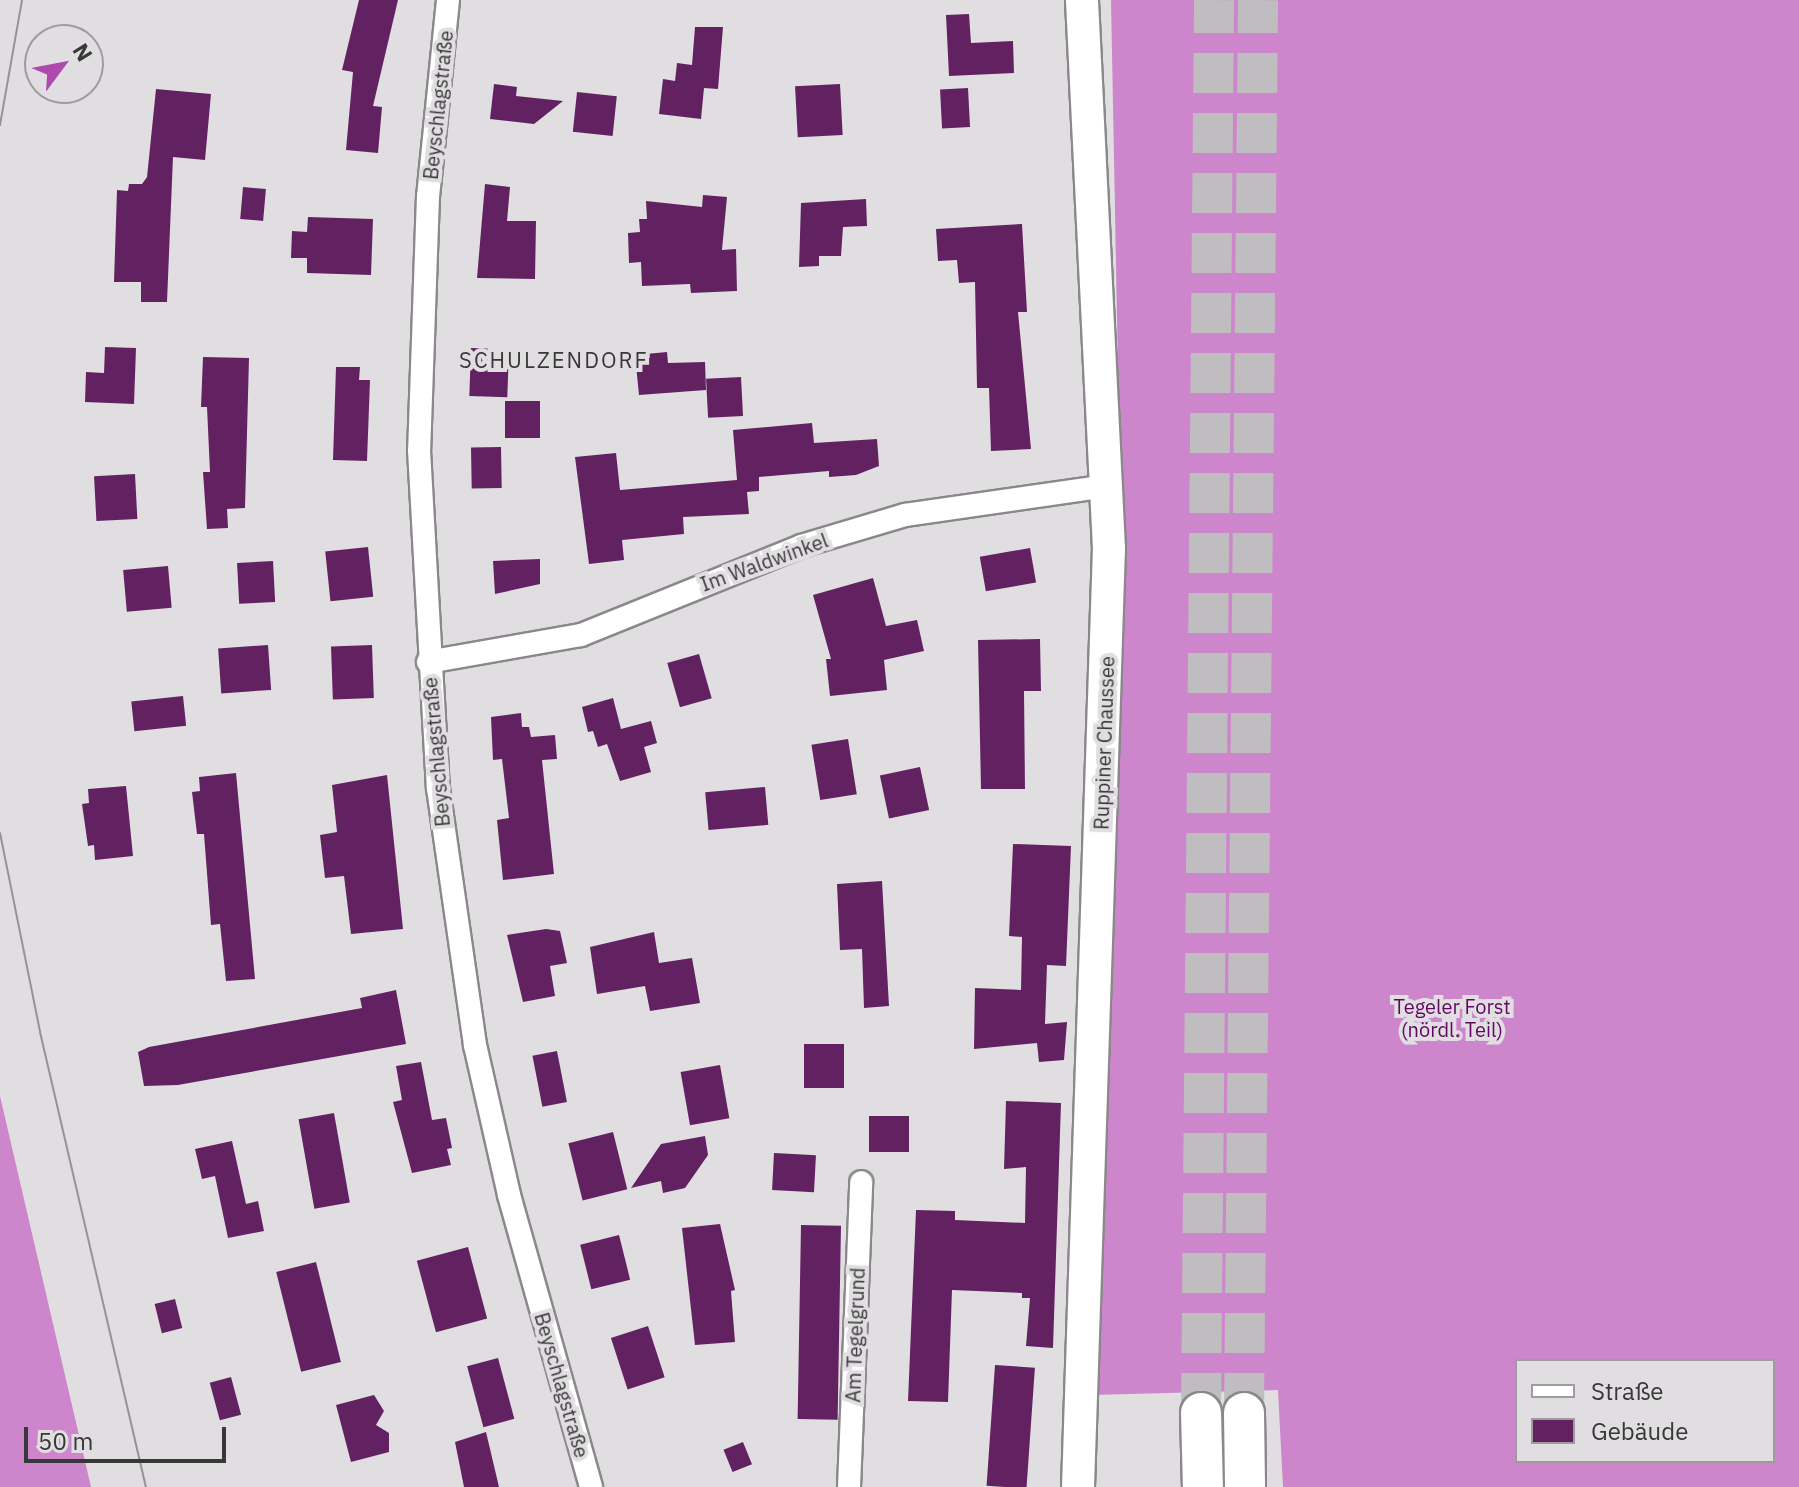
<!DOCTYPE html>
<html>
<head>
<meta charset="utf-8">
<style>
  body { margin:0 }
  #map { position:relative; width:1799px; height:1487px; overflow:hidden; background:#e1dee1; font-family:"IBM Plex Sans",sans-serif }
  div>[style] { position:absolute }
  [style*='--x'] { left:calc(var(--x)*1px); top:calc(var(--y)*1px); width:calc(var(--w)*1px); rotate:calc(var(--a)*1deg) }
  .forest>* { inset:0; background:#cd86cb }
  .building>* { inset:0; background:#622262; transform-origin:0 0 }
  .highway-tunnel>* { height:40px; margin-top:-20px; transform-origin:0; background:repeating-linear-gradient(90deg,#bfbdbf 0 40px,transparent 0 60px) }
  .roads { filter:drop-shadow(2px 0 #8a888a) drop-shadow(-2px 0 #8a888a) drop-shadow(0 2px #8a888a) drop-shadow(0 -2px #8a888a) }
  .street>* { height:22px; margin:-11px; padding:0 11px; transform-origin:11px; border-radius:11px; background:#fff }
  .secondary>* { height:32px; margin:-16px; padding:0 16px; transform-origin:16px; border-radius:16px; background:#fff }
  .highway>* { height:40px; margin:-20px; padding:0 20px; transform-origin:20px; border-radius:20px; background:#fff }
  .tram>* { height:2px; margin:-1px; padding:0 1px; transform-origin:1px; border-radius:1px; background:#959395 }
  span { translate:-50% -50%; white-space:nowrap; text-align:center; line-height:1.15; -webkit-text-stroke:8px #e1dee1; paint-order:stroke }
  .street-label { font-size:20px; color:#393839 }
  .park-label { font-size:20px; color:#620662 }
  .neighbourhood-label { font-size:22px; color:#393839; letter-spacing:2px }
  .legend { position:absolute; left:1515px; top:1359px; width:260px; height:104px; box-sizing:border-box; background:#e1dee1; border:2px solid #9e9c9e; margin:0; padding:10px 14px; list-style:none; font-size:24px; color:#393839 }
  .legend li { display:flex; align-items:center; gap:16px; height:40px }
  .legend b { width:40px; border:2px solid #9e9c9e }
  .north { position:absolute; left:24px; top:24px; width:80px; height:80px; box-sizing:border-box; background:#e1dee1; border:2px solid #9e9c9e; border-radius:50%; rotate:58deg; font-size:22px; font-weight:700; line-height:32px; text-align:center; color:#393839 }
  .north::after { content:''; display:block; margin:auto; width:28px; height:36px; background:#ae49ae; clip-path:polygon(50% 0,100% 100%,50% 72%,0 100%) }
  .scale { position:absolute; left:24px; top:1427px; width:202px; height:36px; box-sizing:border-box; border:4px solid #393839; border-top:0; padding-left:10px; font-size:24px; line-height:28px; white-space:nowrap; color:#393839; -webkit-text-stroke:6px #e1dee1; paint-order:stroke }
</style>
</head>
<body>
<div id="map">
  <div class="forest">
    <div style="clip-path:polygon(evenodd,1111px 0,1799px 0,1799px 1487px,1283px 1487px,1278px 1390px,1091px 1395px,1122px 579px,1111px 0,1517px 1361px,1773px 1361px,1773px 1461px,1517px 1461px,1517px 1361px)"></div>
    <div style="clip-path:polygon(0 1096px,91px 1487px,0 1487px)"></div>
  </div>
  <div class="building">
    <div style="clip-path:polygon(359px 0,398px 0,373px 106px,382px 107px,378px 153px,346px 150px,353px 72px,342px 70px)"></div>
    <div style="clip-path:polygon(969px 14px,971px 43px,1013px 41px,1014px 73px,949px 76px,946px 15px)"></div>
    <div style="clip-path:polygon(695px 27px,723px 27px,718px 89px,704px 88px,701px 119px,659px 114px,663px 79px,675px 81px,677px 63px,692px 65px)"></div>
    <div style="clip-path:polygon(494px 84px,517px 87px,516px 96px,563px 101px,534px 124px,490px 119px)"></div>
    <div style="left:840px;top:84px;width:51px;height:45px;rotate:87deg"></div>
    <div style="left:968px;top:88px;width:39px;height:28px;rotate:87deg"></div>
    <div style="clip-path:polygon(156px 89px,211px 94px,205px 160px,173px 157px,167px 302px,141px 302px,141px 282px,114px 282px,117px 190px,128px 191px,129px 184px,142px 184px,147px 177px)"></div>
    <div style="left:577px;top:92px;width:40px;height:40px;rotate:6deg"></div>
    <div style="clip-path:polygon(485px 184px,510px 187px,507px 221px,536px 221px,535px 279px,477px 278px)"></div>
    <div style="left:243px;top:187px;width:23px;height:32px;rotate:5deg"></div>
    <div style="clip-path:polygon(703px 195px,727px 197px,722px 250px,736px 249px,737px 291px,691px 293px,690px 284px,642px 286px,641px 262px,629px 263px,628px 233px,640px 232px,639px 219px,647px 219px,646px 201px,702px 207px)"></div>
    <div style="clip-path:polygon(866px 199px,867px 226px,843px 227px,841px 256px,819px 256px,819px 266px,799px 267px,801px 203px)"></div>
    <div style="clip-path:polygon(308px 217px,373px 219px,371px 275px,307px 273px,307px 258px,291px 258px,292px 231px,307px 232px)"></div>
    <div style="clip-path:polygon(1022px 224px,1027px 312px,1018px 312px,1031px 449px,991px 451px,989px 388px,977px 388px,975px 282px,959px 283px,957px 260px,938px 261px,936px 229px)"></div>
    <div style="clip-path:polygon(105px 347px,136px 348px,134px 404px,85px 402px,86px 372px,104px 373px)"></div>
    <div style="left:471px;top:348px;width:38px;height:48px;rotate:2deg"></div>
    <div style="clip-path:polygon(667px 352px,668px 363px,705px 362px,706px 390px,639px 395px,635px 355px)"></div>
    <div style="clip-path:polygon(203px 357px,249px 358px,245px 508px,227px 509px,228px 528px,207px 529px,203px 472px,210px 472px,207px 407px,201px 407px)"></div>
    <div style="clip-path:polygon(336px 367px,360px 367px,359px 380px,370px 380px,367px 461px,333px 460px)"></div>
    <div style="left:741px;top:377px;width:39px;height:35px;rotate:87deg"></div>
    <div style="left:505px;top:401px;width:35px;height:37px"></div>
    <div style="clip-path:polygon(812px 423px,814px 443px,877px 439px,879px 466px,856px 475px,829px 477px,829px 471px,759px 477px,759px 491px,747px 492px,749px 514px,683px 517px,684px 534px,622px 540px,624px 560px,589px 564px,575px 457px,616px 453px,620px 490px,737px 480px,733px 430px)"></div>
    <div style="left:501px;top:447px;width:41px;height:30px;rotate:89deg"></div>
    <div style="left:135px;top:474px;width:45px;height:41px;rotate:87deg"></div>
    <div style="left:368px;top:547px;width:50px;height:43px;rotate:84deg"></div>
    <div style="left:1030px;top:548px;width:35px;height:51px;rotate:80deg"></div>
    <div style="clip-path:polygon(540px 559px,540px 584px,495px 594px,493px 561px)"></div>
    <div style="left:273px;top:561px;width:41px;height:36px;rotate:87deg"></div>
    <div style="left:168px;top:566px;width:42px;height:45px;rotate:85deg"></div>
    <div style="clip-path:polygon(873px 578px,886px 626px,917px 620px,924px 651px,884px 660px,887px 690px,830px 696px,826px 659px,831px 659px,813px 595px)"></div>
    <div style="clip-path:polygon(1040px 639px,1041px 691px,1024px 691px,1025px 789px,981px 789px,978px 640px)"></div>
    <div style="left:268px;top:645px;width:45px;height:50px;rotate:86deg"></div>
    <div style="left:372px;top:645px;width:53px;height:41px;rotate:88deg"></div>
    <div style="left:699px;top:654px;width:46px;height:33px;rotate:74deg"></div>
    <div style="left:183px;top:696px;width:30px;height:52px;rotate:84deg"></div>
    <div style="clip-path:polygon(613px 698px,621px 729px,651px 721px,657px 743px,644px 747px,651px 772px,620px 781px,607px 744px,598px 747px,593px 731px,588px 732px,582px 707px)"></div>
    <div style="clip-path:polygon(521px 713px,522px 727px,529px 727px,531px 737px,555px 735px,557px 759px,542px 760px,554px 874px,503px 880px,497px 820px,509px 818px,502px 759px,493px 760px,491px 717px)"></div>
    <div style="left:848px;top:739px;width:56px;height:37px;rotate:81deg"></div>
    <div style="left:920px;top:767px;width:44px;height:41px;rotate:78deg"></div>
    <div style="clip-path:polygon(236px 773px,255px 979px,226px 981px,220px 924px,211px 925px,204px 834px,197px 834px,192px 792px,200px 791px,199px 777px)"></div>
    <div style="clip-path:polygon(387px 775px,403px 929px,351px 934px,344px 876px,325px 878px,320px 835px,337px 832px,332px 785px)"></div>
    <div style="clip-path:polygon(126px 786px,133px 856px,95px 860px,94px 845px,88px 846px,82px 804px,89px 803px,88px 789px)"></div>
    <div style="left:765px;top:787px;width:38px;height:60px;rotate:85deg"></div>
    <div style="clip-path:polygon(1013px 844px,1071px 846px,1066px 966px,1047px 965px,1045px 1024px,1067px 1022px,1064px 1060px,1039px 1062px,1037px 1043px,974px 1049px,975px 988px,1021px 990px,1022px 937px,1009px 936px)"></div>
    <div style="clip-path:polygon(882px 881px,889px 1006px,864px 1008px,862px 949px,840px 950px,837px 884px)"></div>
    <div style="clip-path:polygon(546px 929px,560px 931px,567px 963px,550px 966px,555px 996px,523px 1002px,507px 935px)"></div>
    <div style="clip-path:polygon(654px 932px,659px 963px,692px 958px,700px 1003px,650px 1011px,645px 986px,597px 994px,590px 947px)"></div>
    <div style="clip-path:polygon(396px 990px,406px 1044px,178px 1085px,144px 1086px,138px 1052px,149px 1047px,362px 1008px,360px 998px)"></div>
    <div style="left:804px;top:1044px;width:40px;height:44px"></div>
    <div style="left:557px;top:1051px;width:52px;height:25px;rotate:79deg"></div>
    <div style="clip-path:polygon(421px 1062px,432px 1120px,446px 1118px,452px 1148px,447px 1149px,451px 1165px,412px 1173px,393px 1102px,402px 1100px,396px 1066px)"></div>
    <div style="left:720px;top:1065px;width:54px;height:40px;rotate:80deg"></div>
    <div style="clip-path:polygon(1006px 1101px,1061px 1103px,1053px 1348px,1026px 1346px,1030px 1298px,1022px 1298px,1022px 1293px,952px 1290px,948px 1402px,908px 1401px,916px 1210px,955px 1211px,955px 1220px,1025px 1223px,1026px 1167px,1004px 1169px)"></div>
    <div style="left:334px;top:1113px;width:91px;height:36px;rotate:80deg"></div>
    <div style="left:869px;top:1116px;width:40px;height:36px"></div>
    <div style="left:613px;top:1132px;width:59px;height:46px;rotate:76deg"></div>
    <div style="clip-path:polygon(705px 1136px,708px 1155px,685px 1188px,663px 1193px,661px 1181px,631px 1188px,661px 1144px)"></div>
    <div style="clip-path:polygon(232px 1141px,246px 1204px,258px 1201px,264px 1231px,228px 1238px,215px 1176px,202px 1179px,195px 1149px)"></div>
    <div style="left:774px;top:1153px;width:42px;height:37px;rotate:3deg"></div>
    <div style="clip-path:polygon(720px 1224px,735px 1290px,731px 1291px,735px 1342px,695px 1345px,682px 1228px)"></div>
    <div style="left:801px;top:1225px;width:40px;height:194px;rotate:1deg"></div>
    <div style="left:619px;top:1235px;width:46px;height:40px;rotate:76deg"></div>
    <div style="left:468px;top:1247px;width:74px;height:53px;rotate:75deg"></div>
    <div style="left:316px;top:1262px;width:103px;height:41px;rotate:76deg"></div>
    <div style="left:175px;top:1299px;width:30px;height:21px;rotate:76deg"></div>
    <div style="left:648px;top:1326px;width:54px;height:39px;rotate:72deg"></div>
    <div style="left:498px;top:1358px;width:63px;height:32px;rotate:75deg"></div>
    <div style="left:995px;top:1365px;width:40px;height:121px;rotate:4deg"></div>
    <div style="left:231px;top:1377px;width:39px;height:22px;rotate:75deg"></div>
    <div style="clip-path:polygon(374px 1395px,384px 1411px,376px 1425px,389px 1433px,389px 1452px,351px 1462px,336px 1405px)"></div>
    <div style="clip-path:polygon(486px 1432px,499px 1487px,464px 1487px,455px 1442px)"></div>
    <div style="left:743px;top:1442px;width:24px;height:21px;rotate:68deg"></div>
  </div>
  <div class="highway-tunnel">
    <div style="--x:1201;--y:1413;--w:1413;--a:-89.47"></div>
    <div style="--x:1244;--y:1413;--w:1413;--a:-89.43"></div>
  </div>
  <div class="roads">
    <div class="street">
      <div style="--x:448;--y:0;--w:197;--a:95.8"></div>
      <div style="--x:428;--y:196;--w:254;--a:92"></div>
      <div style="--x:419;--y:450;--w:339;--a:86.8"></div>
      <div style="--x:438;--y:788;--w:260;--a:81.8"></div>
      <div style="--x:475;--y:1045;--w:154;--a:77.2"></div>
      <div style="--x:509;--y:1195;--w:303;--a:74.3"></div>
      <div style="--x:428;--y:662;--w:155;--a:-10"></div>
      <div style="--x:581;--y:635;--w:237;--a:-22"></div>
      <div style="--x:801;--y:546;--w:109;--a:-16.6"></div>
      <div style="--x:905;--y:515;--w:203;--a:-8.2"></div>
      <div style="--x:849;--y:1487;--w:305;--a:-87.7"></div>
    </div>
    <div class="secondary">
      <div style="--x:1078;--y:1487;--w:939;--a:-88.11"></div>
      <div style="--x:1109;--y:549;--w:550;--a:-92.82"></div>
    </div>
    <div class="highway">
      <div style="--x:1201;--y:1413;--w:74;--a:88.5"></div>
      <div style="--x:1244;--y:1413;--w:74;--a:89.2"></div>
    </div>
  </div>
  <div class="tram">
    <div style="--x:0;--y:125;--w:127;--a:-80"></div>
    <div style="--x:0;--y:833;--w:203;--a:78.6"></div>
    <div style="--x:40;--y:1032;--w:467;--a:76.9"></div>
  </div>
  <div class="street-label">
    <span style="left:438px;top:105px;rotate:-84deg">Beyschlagstraße</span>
    <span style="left:764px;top:562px;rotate:-20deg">Im Waldwinkel</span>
    <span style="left:1104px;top:743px;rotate:-88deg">Ruppiner Chaussee</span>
    <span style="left:436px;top:752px;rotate:-95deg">Beyschlagstraße</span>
    <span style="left:855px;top:1335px;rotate:-88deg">Am Tegelgrund</span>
    <span style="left:562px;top:1385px;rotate:74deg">Beyschlagstraße</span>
  </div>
  <div class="park-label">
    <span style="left:1452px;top:1018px">Tegeler Forst<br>(nördl. Teil)</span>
  </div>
  <div class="neighbourhood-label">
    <span style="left:554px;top:360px">SCHULZENDORF</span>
  </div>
  <ul class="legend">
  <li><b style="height:10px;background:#fff"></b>Straße</li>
  <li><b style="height:22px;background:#622262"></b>Gebäude</li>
  </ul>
  <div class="north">N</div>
  <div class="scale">50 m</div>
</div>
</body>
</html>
